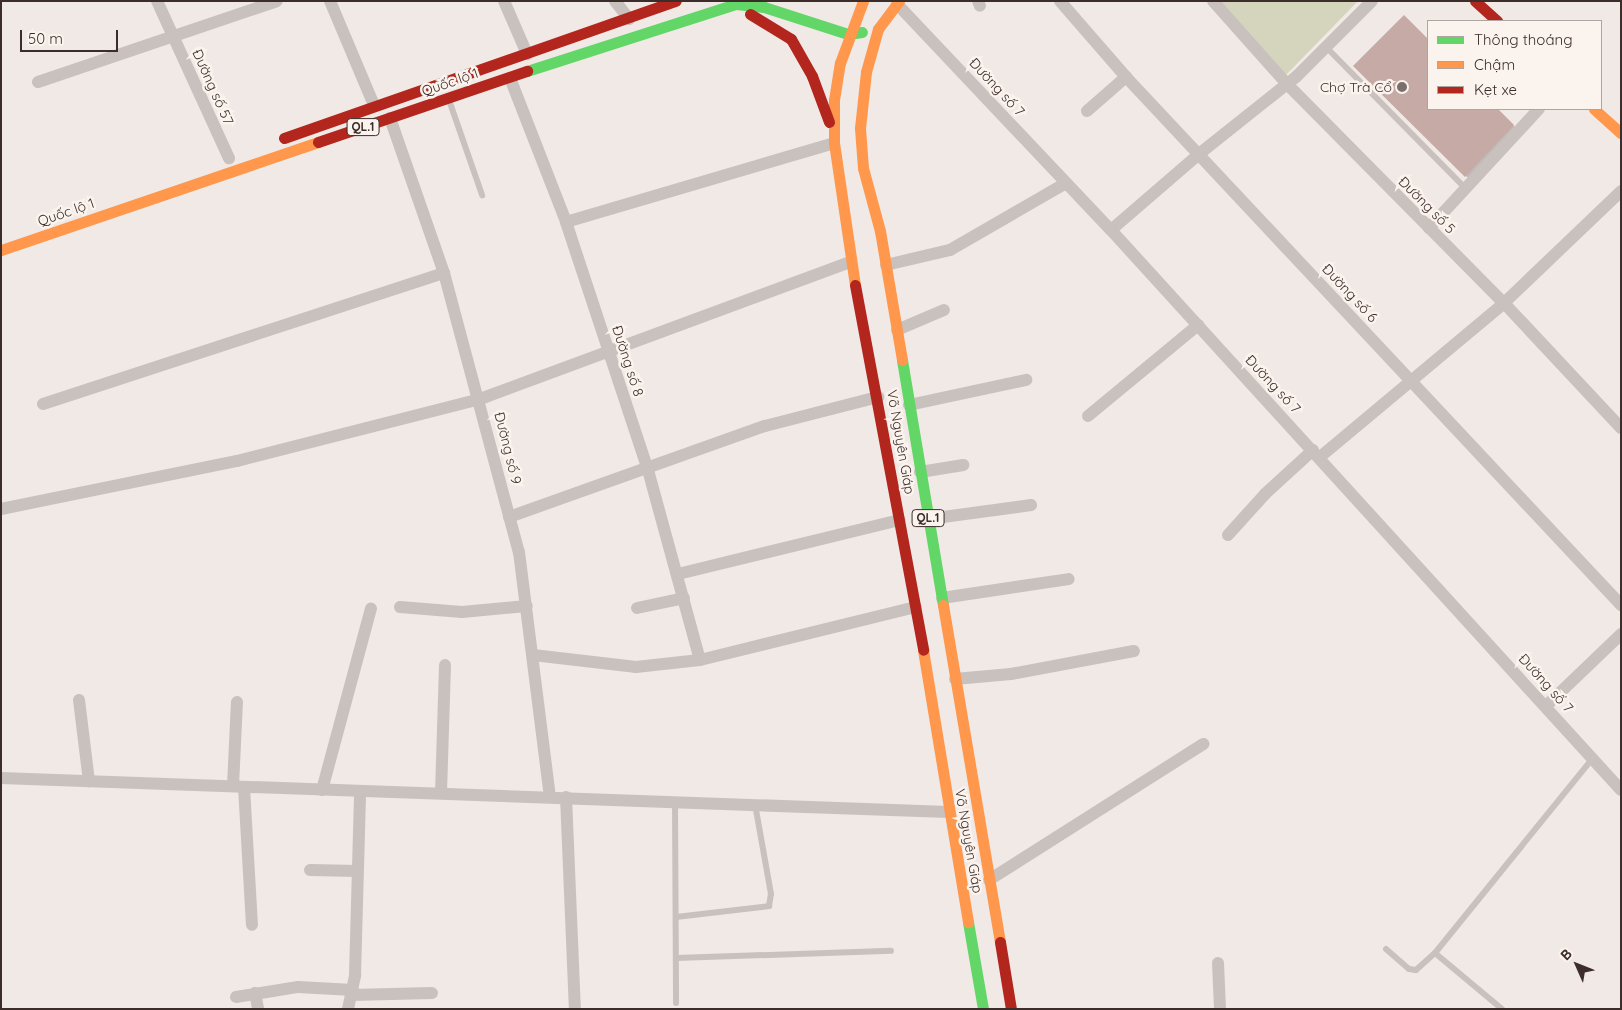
<!DOCTYPE html>
<html>
<head>
<meta charset="utf-8">
<style>
  body { margin:0 }
  #map { position:relative; width:1622px; height:1010px; overflow:hidden; background:#f0e9e5; font-family:Quicksand,sans-serif }
  div>[style] { position:absolute }
  [style*='--x'] { left:calc(var(--x)*1px); top:calc(var(--y)*1px); width:calc(var(--w)*1px); rotate:calc(var(--a)*1deg) }
  .green>* { inset:0; background:#d5d5be }
  .shadow>* { inset:0; background:#0003 }
  .building>* { inset:0; background:#c5aaa6 }
  .lane>* { height:6px; margin:-3px; padding:0 3px; transform-origin:3px; border-radius:3px; background:#c9c1bd }
  .street>* { height:12px; margin:-6px; padding:0 6px; transform-origin:6px; border-radius:6px; background:#c9c1bd }
  .fast>* { height:11px; margin:-5.5px; padding:0 5.5px; transform-origin:5.5px; border-radius:5.5px; background:#63d668 }
  .slow>* { height:11px; margin:-5.5px; padding:0 5.5px; transform-origin:5.5px; border-radius:5.5px; background:#ff974d }
  .jam>* { height:11px; margin:-5.5px; padding:0 5.5px; transform-origin:5.5px; border-radius:5.5px; background:#b3261e }
  .dots>* { width:14px; height:14px; translate:-50% -50%; box-sizing:border-box; border:2px solid #fbf3ed; border-radius:50% }
  span { translate:-50% -50%; white-space:nowrap; text-align:center; line-height:1.15; -webkit-text-stroke:5px #fbf3ed; paint-order:stroke }
  .shield-label span { padding:1px 4px; background:#fbf3ed; border:1px solid; border-radius:4px; -webkit-text-stroke-width:0 }
  .shield-label { font-size:12px; color:#3c2d2a; font-weight:700 }
  .street-label { font-size:14px; color:#3c2d2a }
  .poi-label { font-size:14px; color:#3c2d2a }
  .right { translate:-100% -50%; text-align:right }
  .frame { position:absolute; inset:0; border:2px solid #3c2d2a; pointer-events:none }
  .legend { position:absolute; left:1427px; top:20px; width:175px; height:90px; box-sizing:border-box; background:#fbf3ed; border:1px solid #afa49f; margin:0; padding:6px 9px; list-style:none; font-size:15px; color:#3c2d2a }
  .legend li { display:flex; align-items:center; gap:10px; height:25px }
  .legend b { width:25px; border:1px solid #afa49f }
  .north { position:absolute; left:1552px; top:940px; width:50px; height:50px; -webkit-text-stroke:4px #fbf3ed; paint-order:stroke; rotate:314deg; font-size:14px; font-weight:700; line-height:20px; text-align:center; color:#3c2d2a }
  .north::after { content:''; display:block; margin:auto; width:18px; height:22px; background:#3c2d2a; clip-path:polygon(50% 0,100% 100%,50% 72%,0 100%) }
  .scale { position:absolute; left:20px; top:30px; width:98px; height:22px; box-sizing:border-box; border:2px solid #3c2d2a; border-top:0; padding-left:6px; font-size:15px; line-height:18px; white-space:nowrap; color:#3c2d2a; -webkit-text-stroke:4px #fbf3ed; paint-order:stroke }
</style>
</head>
<body>
<div id="map">
  <div class="green">
    <div style="clip-path:polygon(1220px 1px,1358px 1px,1286px 75px)"></div>
  </div>
  <div class="shadow">
    <div style="clip-path:polygon(1404px 17px,1428px 41px,1428px 109px,1496px 109px,1520px 132px,1473px 183px,1355px 66px)"></div>
  </div>
  <div class="building">
    <div style="clip-path:polygon(1404px 15px,1428px 39px,1428px 109px,1498px 109px,1514px 125px,1465px 177px,1353px 66px)"></div>
  </div>
  <div class="lane">
    <div style="--x:1326;--y:47;--w:198;--a:45.4"></div>
    <div style="--x:449;--y:100;--w:101;--a:70.8"></div>
    <div style="--x:675;--y:801;--w:202;--a:89.7"></div>
    <div style="--x:676;--y:917;--w:94;--a:-6.7"></div>
    <div style="--x:769;--y:906;--w:12;--a:-81"></div>
    <div style="--x:771;--y:894;--w:91;--a:-100.1"></div>
    <div style="--x:1386;--y:949;--w:30;--a:41"></div>
    <div style="--x:1409;--y:969;--w:7;--a:8"></div>
    <div style="--x:1416;--y:970;--w:25;--a:-42"></div>
    <div style="--x:676;--y:958;--w:215;--a:-1.9"></div>
    <div style="--x:1502;--y:1009;--w:87;--a:-140.1"></div>
    <div style="--x:1435;--y:953;--w:251;--a:-51"></div>
  </div>
  <div class="street">
    <div style="--x:157;--y:1;--w:173;--a:65.4"></div>
    <div style="--x:330;--y:1;--w:113;--a:67.1"></div>
    <div style="--x:504;--y:1;--w:58;--a:66.5"></div>
    <div style="--x:615;--y:1;--w:23;--a:52"></div>
    <div style="--x:978;--y:1;--w:5;--a:68"></div>
    <div style="--x:1060;--y:1;--w:101;--a:49"></div>
    <div style="--x:1126;--y:77;--w:724;--a:46.85"></div>
    <div style="--x:1213;--y:1;--w:111;--a:48.3"></div>
    <div style="--x:1287;--y:84;--w:308;--a:45.3"></div>
    <div style="--x:1504;--y:303;--w:171;--a:46.9"></div>
    <div style="--x:897;--y:4;--w:311;--a:46.6"></div>
    <div style="--x:1111;--y:230;--w:757;--a:47.68"></div>
    <div style="--x:510;--y:78;--w:155;--a:68.7"></div>
    <div style="--x:566;--y:222;--w:261;--a:71.7"></div>
    <div style="--x:648;--y:470;--w:197;--a:74.7"></div>
    <div style="--x:38;--y:82;--w:252;--a:-18.7"></div>
    <div style="--x:1087;--y:111;--w:52;--a:-41.1"></div>
    <div style="--x:390;--y:118;--w:164;--a:70.8"></div>
    <div style="--x:444;--y:273;--w:289;--a:75"></div>
    <div style="--x:519;--y:552;--w:246;--a:82.8"></div>
    <div style="--x:566;--y:222;--w:279;--a:-16.4"></div>
    <div style="--x:1429;--y:228;--w:162;--a:-47.3"></div>
    <div style="--x:1111;--y:230;--w:116;--a:-40.8"></div>
    <div style="--x:1199;--y:154;--w:125;--a:-38.5"></div>
    <div style="--x:1297;--y:76;--w:106;--a:-45"></div>
    <div style="--x:886;--y:265;--w:66;--a:-13.2"></div>
    <div style="--x:950;--y:250;--w:134;--a:-30"></div>
    <div style="--x:897;--y:330;--w:51;--a:-23.1"></div>
    <div style="--x:43;--y:404;--w:422;--a:-18.1"></div>
    <div style="--x:909;--y:405;--w:120;--a:-12.1"></div>
    <div style="--x:1088;--y:416;--w:143;--a:-39.6"></div>
    <div style="--x:1320;--y:457;--w:240;--a:-39.9"></div>
    <div style="--x:1504;--y:303;--w:162;--a:-43.7"></div>
    <div style="--x:920;--y:472;--w:44;--a:-9.2"></div>
    <div style="--x:1;--y:509;--w:241;--a:-11.5"></div>
    <div style="--x:237;--y:461;--w:251;--a:-14.3"></div>
    <div style="--x:480;--y:399;--w:395;--a:-20.3"></div>
    <div style="--x:509;--y:517;--w:272;--a:-19.6"></div>
    <div style="--x:765;--y:426;--w:117;--a:-14.4"></div>
    <div style="--x:928;--y:519;--w:104;--a:-7.7"></div>
    <div style="--x:1228;--y:535;--w:55;--a:-47.9"></div>
    <div style="--x:1265;--y:494;--w:65;--a:-42.5"></div>
    <div style="--x:678;--y:574;--w:228;--a:-13.7"></div>
    <div style="--x:942;--y:598;--w:128;--a:-8.5"></div>
    <div style="--x:400;--y:607;--w:62;--a:4.6"></div>
    <div style="--x:462;--y:612;--w:65;--a:-5.3"></div>
    <div style="--x:637;--y:608;--w:48;--a:-12"></div>
    <div style="--x:533;--y:655;--w:104;--a:6.6"></div>
    <div style="--x:636;--y:667;--w:64;--a:-6.2"></div>
    <div style="--x:700;--y:660;--w:222;--a:-13.8"></div>
    <div style="--x:955;--y:679;--w:56;--a:-5.1"></div>
    <div style="--x:1011;--y:674;--w:125;--a:-10.6"></div>
    <div style="--x:79;--y:700;--w:82;--a:83"></div>
    <div style="--x:1547;--y:705;--w:103;--a:-43.8"></div>
    <div style="--x:1;--y:778;--w:948;--a:2.06"></div>
    <div style="--x:233;--y:786;--w:84;--a:-87.3"></div>
    <div style="--x:244;--y:787;--w:138;--a:86.7"></div>
    <div style="--x:322;--y:790;--w:188;--a:-74.9"></div>
    <div style="--x:441;--y:793;--w:128;--a:-88.2"></div>
    <div style="--x:566;--y:797;--w:212;--a:87.6"></div>
    <div style="--x:310;--y:870;--w:47;--a:1.2"></div>
    <div style="--x:989;--y:880;--w:254;--a:-32.4"></div>
    <div style="--x:1218;--y:963;--w:46;--a:87.5"></div>
    <div style="--x:255;--y:993;--w:16;--a:79"></div>
    <div style="--x:351;--y:995;--w:81;--a:-1.4"></div>
    <div style="--x:236;--y:997;--w:63;--a:-9.2"></div>
    <div style="--x:298;--y:987;--w:55;--a:3.1"></div>
    <div style="--x:348;--y:1009;--w:35;--a:-78"></div>
    <div style="--x:355;--y:975;--w:184;--a:-88.4"></div>
  </div>
  <div class="fast">
    <div style="--x:527;--y:71;--w:219;--a:-17.8"></div>
    <div style="--x:736;--y:4;--w:28;--a:6"></div>
    <div style="--x:764;--y:7;--w:88;--a:17.8"></div>
    <div style="--x:848;--y:34;--w:14;--a:-8"></div>
    <div style="--x:902;--y:360;--w:248;--a:80.5"></div>
    <div style="--x:968;--y:922;--w:88;--a:80.2"></div>
  </div>
  <div class="slow">
    <div style="--x:899;--y:1;--w:35;--a:127"></div>
    <div style="--x:878;--y:29;--w:45;--a:105.6"></div>
    <div style="--x:866;--y:72;--w:56;--a:96.1"></div>
    <div style="--x:860;--y:128;--w:40;--a:85.7"></div>
    <div style="--x:863;--y:168;--w:65;--a:74.9"></div>
    <div style="--x:880;--y:231;--w:131;--a:80.3"></div>
    <div style="--x:1594;--y:109;--w:36;--a:42"></div>
    <div style="--x:1;--y:250;--w:335;--a:-18.8"></div>
    <div style="--x:855;--y:285;--w:144;--a:-98.4"></div>
    <div style="--x:834;--y:143;--w:43;--a:-90"></div>
    <div style="--x:834;--y:100;--w:37;--a:-81"></div>
    <div style="--x:840;--y:63;--w:66;--a:-69.6"></div>
    <div style="--x:943;--y:605;--w:342;--a:80.4"></div>
    <div style="--x:923;--y:650;--w:276;--a:80.6"></div>
  </div>
  <div class="jam">
    <div style="--x:1475;--y:1;--w:30;--a:42"></div>
    <div style="--x:750;--y:14;--w:48;--a:31.4"></div>
    <div style="--x:791;--y:39;--w:43;--a:60.4"></div>
    <div style="--x:812;--y:76;--w:49;--a:69.7"></div>
    <div style="--x:284;--y:138;--w:415;--a:-19.3"></div>
    <div style="--x:318;--y:142;--w:221;--a:-18.8"></div>
    <div style="--x:855;--y:285;--w:371;--a:79.4"></div>
    <div style="--x:1000;--y:942;--w:68;--a:80.7"></div>
  </div>
  <div class="dots">
    <div style="left:1402px;top:87px;background:#7b6f6b"></div>
  </div>
  <div class="shield-label">
    <span style="left:363px;top:127px">QL.1</span>
    <span style="left:928px;top:518px">QL.1</span>
  </div>
  <div class="street-label">
    <span style="left:450px;top:82px;rotate:-19deg">Quốc lộ 1</span>
    <span style="left:213px;top:87px;rotate:66deg">Đường số 57</span>
    <span style="left:997px;top:87px;rotate:47deg">Đường số 7</span>
    <span style="left:1427px;top:205px;rotate:45deg">Đường số 5</span>
    <span style="left:66px;top:212px;rotate:-19deg">Quốc lộ 1</span>
    <span style="left:1350px;top:293px;rotate:47deg">Đường số 6</span>
    <span style="left:628px;top:361px;rotate:72deg">Đường số 8</span>
    <span style="left:1273px;top:384px;rotate:47deg">Đường số 7</span>
    <span style="left:901px;top:442px;rotate:80deg">Võ Nguyên Giáp</span>
    <span style="left:508px;top:448px;rotate:76deg">Đường số 9</span>
    <span style="left:1546px;top:683px;rotate:48deg">Đường số 7</span>
    <span style="left:969px;top:841px;rotate:80deg">Võ Nguyên Giáp</span>
  </div>
  <div class="poi-label">
    <span class="right" style="left:1392px;top:87px">Chợ Trà Cổ</span>
  </div>
  <div class="frame"></div>
  <ul class="legend">
  <li><b style="height:6px;background:#63d668"></b>Thông thoáng</li>
  <li><b style="height:6px;background:#ff974d"></b>Chậm</li>
  <li><b style="height:6px;background:#b3261e"></b>Kẹt xe</li>
  </ul>
  <div class="north">B</div>
  <div class="scale">50 m</div>
</div>
</body>
</html>
